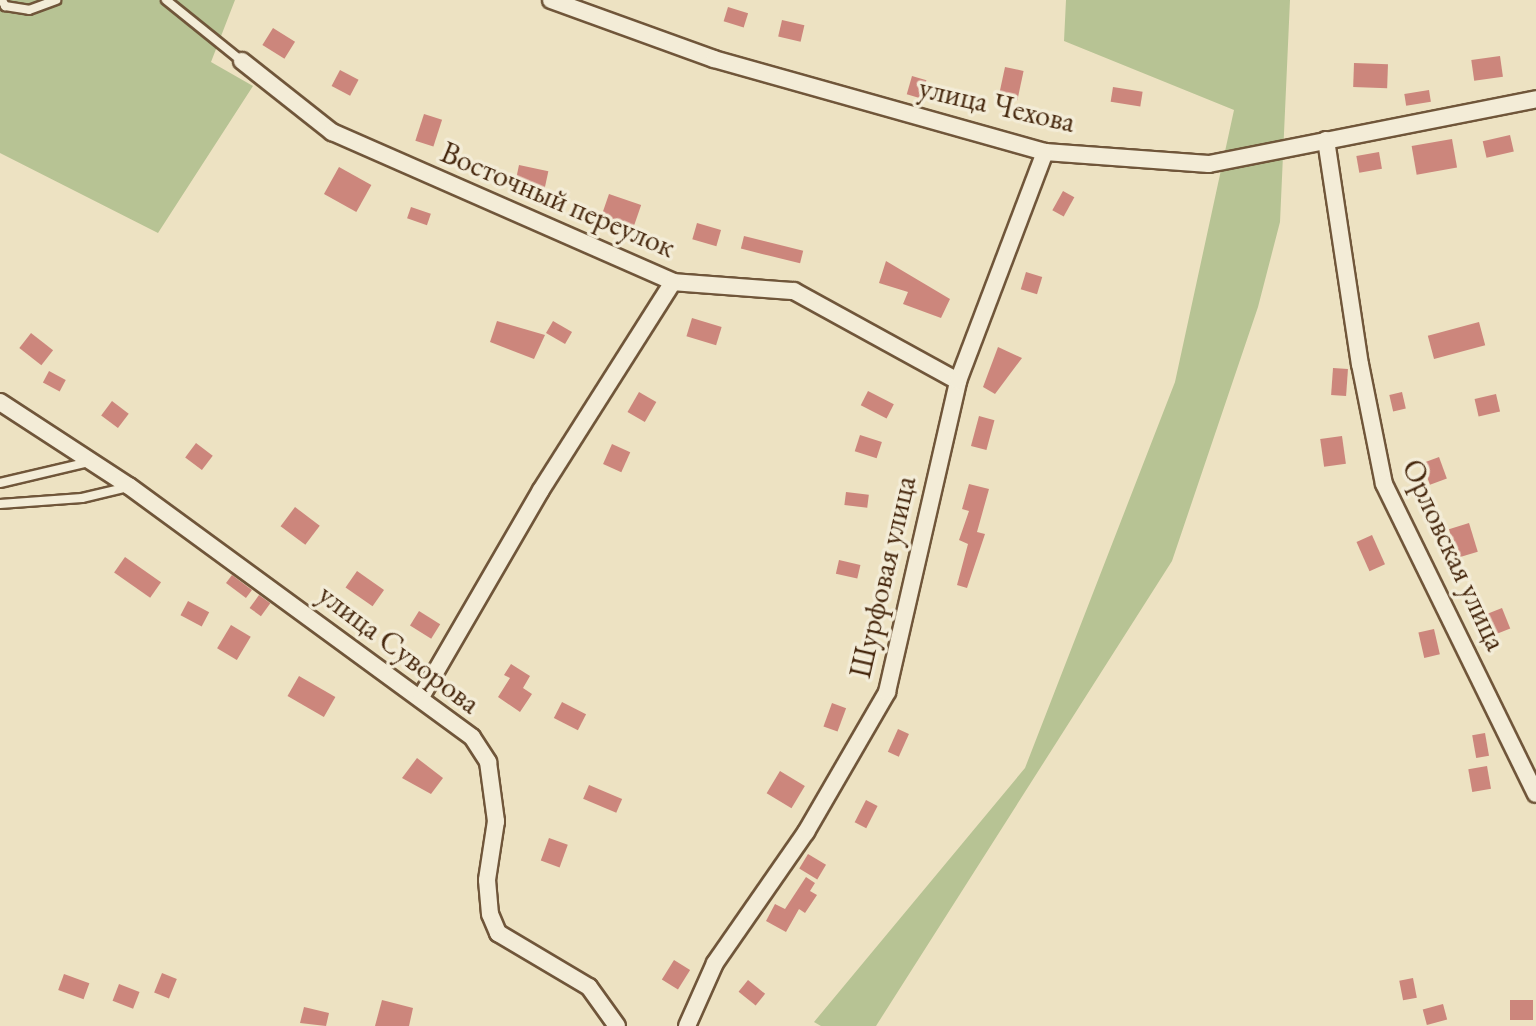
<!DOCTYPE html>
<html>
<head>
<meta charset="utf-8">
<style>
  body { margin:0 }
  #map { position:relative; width:1536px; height:1026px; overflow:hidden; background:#ede2c2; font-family:"EB Garamond",serif }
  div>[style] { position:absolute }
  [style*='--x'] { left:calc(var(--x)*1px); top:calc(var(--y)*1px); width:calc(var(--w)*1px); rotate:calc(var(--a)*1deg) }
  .green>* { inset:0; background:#b7c394 }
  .building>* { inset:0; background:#cc867c; transform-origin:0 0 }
  .roads { filter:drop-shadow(2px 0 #70563a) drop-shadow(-2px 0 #70563a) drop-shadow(0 2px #70563a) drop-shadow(0 -2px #70563a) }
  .service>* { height:8px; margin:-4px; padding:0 4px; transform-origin:4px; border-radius:4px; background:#f3ecd7 }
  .minor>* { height:16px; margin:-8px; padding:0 8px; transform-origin:8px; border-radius:8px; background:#f3ecd7 }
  span { translate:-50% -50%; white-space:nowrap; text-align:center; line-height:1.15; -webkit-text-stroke:7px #f3ecd7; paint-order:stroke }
  .street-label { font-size:30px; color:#46270d }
</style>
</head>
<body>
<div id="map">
  <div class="green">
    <div style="clip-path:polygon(0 0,235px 0,211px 62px,253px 86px,158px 233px,0 153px)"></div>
    <div style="clip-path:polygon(1066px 0,1290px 0,1280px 222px,1258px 307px,1172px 561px,876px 1026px,821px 1026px,814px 1022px,1025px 768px,1175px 382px,1234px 110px,1064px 41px)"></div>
  </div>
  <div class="building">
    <div style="left:728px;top:7px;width:21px;height:15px;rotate:17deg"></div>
    <div style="left:782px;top:20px;width:23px;height:17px;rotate:13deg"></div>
    <div style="left:273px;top:28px;width:26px;height:20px;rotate:32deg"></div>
    <div style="left:1500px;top:56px;width:21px;height:29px;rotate:82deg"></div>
    <div style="left:1354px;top:63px;width:34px;height:24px;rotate:2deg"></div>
    <div style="left:1005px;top:67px;width:19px;height:30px;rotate:12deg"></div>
    <div style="left:340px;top:70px;width:21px;height:18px;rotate:28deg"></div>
    <div style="left:912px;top:76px;width:15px;height:19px;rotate:16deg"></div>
    <div style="left:1113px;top:87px;width:30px;height:15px;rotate:9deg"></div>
    <div style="left:1429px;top:90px;width:12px;height:25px;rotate:81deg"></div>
    <div style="left:424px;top:114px;width:19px;height:28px;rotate:18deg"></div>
    <div style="left:1510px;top:135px;width:17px;height:28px;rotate:77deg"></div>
    <div style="left:1452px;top:139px;width:29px;height:41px;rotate:80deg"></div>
    <div style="left:1379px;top:152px;width:17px;height:23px;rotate:80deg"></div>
    <div style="left:519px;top:165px;width:30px;height:17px;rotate:12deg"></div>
    <div style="left:339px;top:167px;width:37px;height:31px;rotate:29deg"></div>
    <div style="left:1063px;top:191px;width:13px;height:22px;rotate:29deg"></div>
    <div style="left:609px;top:194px;width:34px;height:24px;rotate:19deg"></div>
    <div style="left:411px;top:207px;width:21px;height:12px;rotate:19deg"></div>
    <div style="left:697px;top:223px;width:25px;height:17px;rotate:16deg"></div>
    <div style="left:744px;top:236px;width:61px;height:13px;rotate:14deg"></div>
    <div style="clip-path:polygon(886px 261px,950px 299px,941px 318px,903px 304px,908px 292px,879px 283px)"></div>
    <div style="left:1026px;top:272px;width:17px;height:18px;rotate:17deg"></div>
    <div style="left:692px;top:318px;width:31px;height:19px;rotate:17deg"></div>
    <div style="clip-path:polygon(497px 321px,545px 335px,534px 359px,490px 342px)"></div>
    <div style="left:553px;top:321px;width:22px;height:14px;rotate:30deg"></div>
    <div style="left:1479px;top:322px;width:24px;height:53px;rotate:75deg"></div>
    <div style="left:31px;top:333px;width:28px;height:19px;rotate:38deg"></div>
    <div style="clip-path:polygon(998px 347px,1022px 358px,995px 394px,983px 387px)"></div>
    <div style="left:1333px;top:368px;width:15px;height:27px;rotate:4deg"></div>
    <div style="left:49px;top:371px;width:19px;height:13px;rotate:28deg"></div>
    <div style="left:868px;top:391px;width:29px;height:16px;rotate:27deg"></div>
    <div style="left:639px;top:392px;width:20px;height:23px;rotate:30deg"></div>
    <div style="left:1402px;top:392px;width:17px;height:13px;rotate:77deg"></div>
    <div style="left:1496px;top:394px;width:18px;height:22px;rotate:77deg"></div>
    <div style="left:112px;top:401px;width:21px;height:18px;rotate:37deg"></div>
    <div style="left:979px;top:416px;width:16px;height:31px;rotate:15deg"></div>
    <div style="left:860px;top:435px;width:23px;height:17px;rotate:18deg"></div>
    <div style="left:1342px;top:436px;width:28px;height:22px;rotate:82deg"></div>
    <div style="left:196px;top:443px;width:21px;height:18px;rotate:37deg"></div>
    <div style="left:612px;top:444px;width:20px;height:22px;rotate:24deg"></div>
    <div style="left:1439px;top:457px;width:23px;height:18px;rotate:70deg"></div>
    <div style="clip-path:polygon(969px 484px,989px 489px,977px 532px,985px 534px,967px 588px,957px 585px,968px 544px,959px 540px,969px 511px,962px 509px)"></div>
    <div style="left:846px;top:492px;width:23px;height:13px;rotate:7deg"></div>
    <div style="left:295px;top:507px;width:31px;height:24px;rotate:37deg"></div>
    <div style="left:1469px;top:523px;width:30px;height:21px;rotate:73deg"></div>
    <div style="left:1372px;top:535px;width:32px;height:17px;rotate:66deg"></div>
    <div style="left:125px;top:557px;width:44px;height:19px;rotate:35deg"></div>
    <div style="left:839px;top:560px;width:22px;height:14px;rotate:13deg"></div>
    <div style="left:357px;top:571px;width:33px;height:20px;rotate:35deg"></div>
    <div style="left:232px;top:575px;width:25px;height:10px;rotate:37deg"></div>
    <div style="left:259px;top:595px;width:14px;height:16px;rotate:36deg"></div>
    <div style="left:188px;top:601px;width:24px;height:16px;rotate:28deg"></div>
    <div style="left:1502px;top:608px;width:22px;height:17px;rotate:68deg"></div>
    <div style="left:419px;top:611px;width:25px;height:17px;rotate:32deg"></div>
    <div style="left:231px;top:625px;width:23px;height:27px;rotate:31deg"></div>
    <div style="left:1434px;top:629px;width:26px;height:16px;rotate:77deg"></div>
    <div style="clip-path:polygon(511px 664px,530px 676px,523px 688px,532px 694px,520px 712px,498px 697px,510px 678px,504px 675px)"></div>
    <div style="left:299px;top:676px;width:42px;height:23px;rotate:30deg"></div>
    <div style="left:562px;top:702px;width:27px;height:18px;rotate:27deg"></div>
    <div style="left:832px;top:703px;width:15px;height:25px;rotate:20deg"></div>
    <div style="left:898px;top:729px;width:12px;height:25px;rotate:24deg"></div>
    <div style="left:1485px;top:733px;width:23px;height:13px;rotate:80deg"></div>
    <div style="clip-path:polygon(417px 758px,443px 778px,431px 794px,402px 778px)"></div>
    <div style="left:1487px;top:766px;width:23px;height:19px;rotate:80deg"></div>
    <div style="left:780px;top:771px;width:29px;height:26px;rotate:31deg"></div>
    <div style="left:589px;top:785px;width:36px;height:15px;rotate:23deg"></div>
    <div style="left:866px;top:800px;width:13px;height:25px;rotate:27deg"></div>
    <div style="left:549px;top:838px;width:20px;height:24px;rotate:20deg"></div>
    <div style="left:808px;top:854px;width:21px;height:17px;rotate:31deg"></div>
    <div style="clip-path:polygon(806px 877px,815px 883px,810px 891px,817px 895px,805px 913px,799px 909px,786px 932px,766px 921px,775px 904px,785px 909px)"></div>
    <div style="left:674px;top:960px;width:19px;height:23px;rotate:32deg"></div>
    <div style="left:162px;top:973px;width:16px;height:21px;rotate:22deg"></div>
    <div style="left:64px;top:974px;width:27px;height:17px;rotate:20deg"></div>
    <div style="left:1413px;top:978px;width:20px;height:14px;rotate:79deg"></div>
    <div style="left:748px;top:980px;width:22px;height:15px;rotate:39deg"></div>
    <div style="left:119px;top:984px;width:22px;height:18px;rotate:21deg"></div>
    <div style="clip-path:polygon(382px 1000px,413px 1008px,409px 1026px,375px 1026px)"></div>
    <div style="left:1510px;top:1000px;width:23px;height:20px"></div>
    <div style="left:1443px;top:1004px;width:16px;height:21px;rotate:75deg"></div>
    <div style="clip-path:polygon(304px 1007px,329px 1013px,326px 1026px,300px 1023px)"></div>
  </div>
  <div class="roads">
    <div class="service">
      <div style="--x:2;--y:0;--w:7;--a:63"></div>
      <div style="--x:5;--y:6;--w:24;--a:9"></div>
      <div style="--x:29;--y:10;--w:29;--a:-20"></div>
      <div style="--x:166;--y:0;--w:97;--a:38.8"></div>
      <div style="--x:0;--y:483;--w:91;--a:-13.3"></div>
      <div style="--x:0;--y:504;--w:82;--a:-4.2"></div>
      <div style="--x:82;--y:498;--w:47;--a:-13.4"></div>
    </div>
    <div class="minor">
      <div style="--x:551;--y:0;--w:173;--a:19.9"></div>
      <div style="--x:714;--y:59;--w:344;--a:15.7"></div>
      <div style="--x:1045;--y:152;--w:164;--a:4.2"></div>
      <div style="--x:1209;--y:164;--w:333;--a:-11.2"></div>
      <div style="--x:242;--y:61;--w:115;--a:38.3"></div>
      <div style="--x:332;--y:132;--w:373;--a:23.7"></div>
      <div style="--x:673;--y:282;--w:121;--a:4.3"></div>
      <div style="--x:794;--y:291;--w:187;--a:28.8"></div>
      <div style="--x:1326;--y:140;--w:227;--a:81.4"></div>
      <div style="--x:1360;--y:364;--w:122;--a:78.7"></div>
      <div style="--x:1384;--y:484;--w:345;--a:63.9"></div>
      <div style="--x:0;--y:402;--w:154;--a:33.1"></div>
      <div style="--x:129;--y:486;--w:425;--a:36.2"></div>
      <div style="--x:472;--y:737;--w:30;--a:57"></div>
      <div style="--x:488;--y:762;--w:60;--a:82.3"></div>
      <div style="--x:496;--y:821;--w:60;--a:98.7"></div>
      <div style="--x:487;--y:880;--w:34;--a:85"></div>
      <div style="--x:490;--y:914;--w:21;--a:67"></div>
      <div style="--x:498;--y:933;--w:106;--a:30.7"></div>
      <div style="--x:589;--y:987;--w:48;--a:54.3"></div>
      <div style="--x:421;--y:697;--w:239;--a:-59.9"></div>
      <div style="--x:541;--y:490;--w:246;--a:-57.6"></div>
      <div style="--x:687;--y:1026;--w:69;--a:-66"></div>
      <div style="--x:715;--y:963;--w:160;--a:-55.2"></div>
      <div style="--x:806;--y:832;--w:162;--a:-59.9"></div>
      <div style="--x:887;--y:692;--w:319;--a:-77.1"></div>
      <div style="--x:958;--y:381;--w:245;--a:-69.2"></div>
    </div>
  </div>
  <div class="street-label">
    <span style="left:997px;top:105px;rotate:13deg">улица Чехова</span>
    <span style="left:558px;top:200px;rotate:23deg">Восточный переулок</span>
    <span style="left:1454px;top:555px;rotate:65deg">Орловская улица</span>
    <span style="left:883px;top:577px;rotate:-77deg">Шурфовая улица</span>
    <span style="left:399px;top:649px;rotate:37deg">улица Суворова</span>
  </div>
</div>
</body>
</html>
